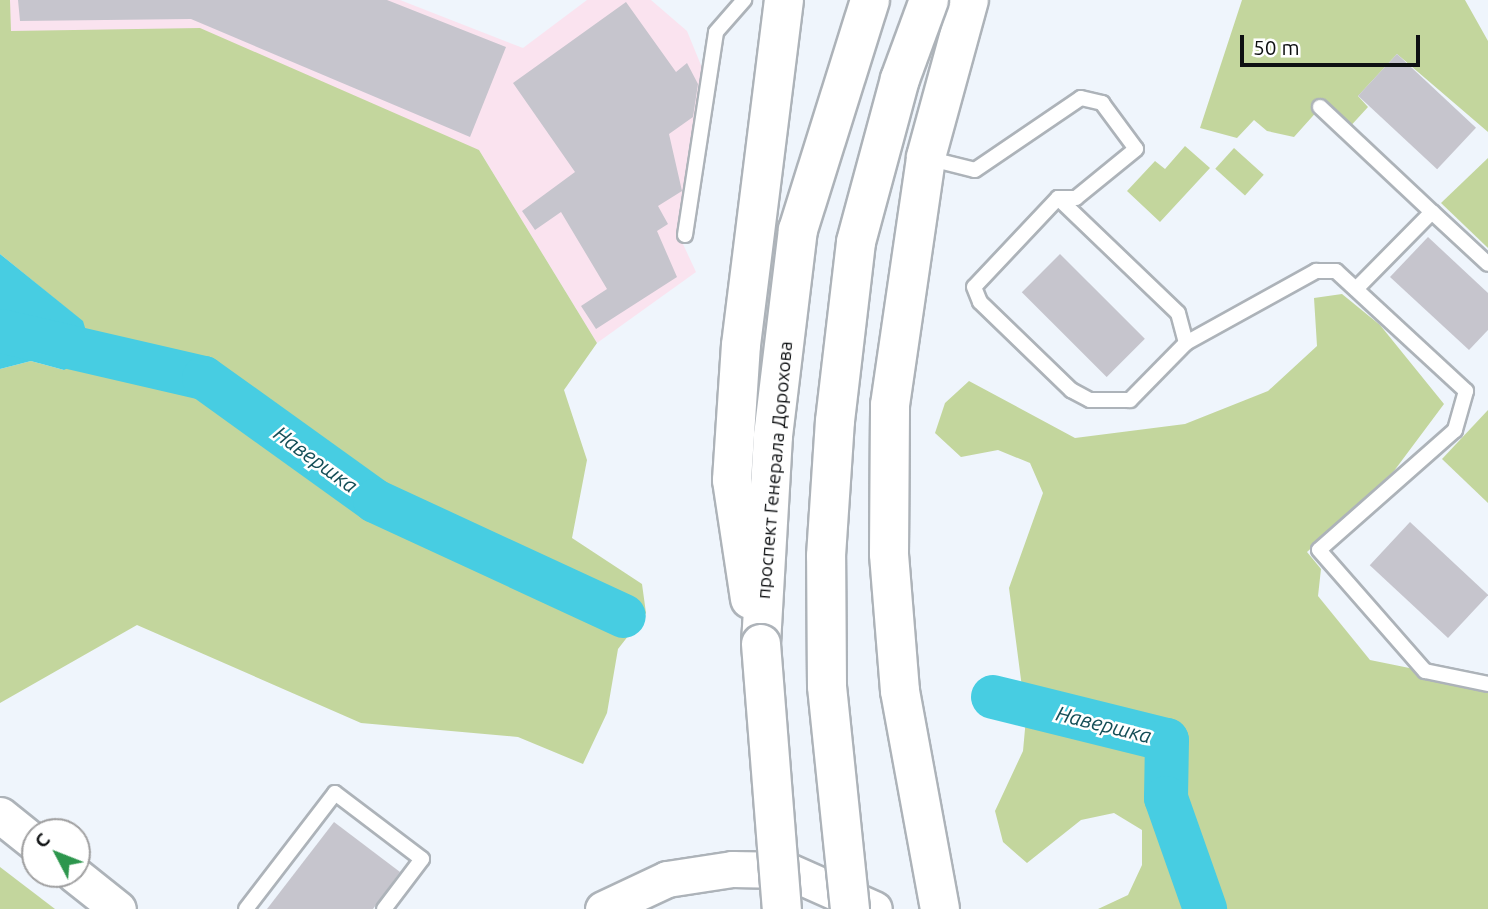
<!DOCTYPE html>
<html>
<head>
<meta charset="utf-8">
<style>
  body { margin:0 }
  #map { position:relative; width:1488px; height:909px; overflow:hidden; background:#eff5fc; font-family:Ubuntu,sans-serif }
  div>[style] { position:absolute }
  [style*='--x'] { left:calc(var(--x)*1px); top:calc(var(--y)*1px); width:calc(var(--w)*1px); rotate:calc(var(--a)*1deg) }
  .industrial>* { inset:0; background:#fae3ef }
  .green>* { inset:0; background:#c3d69d; transform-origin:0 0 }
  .water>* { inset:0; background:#47cde2 }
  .river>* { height:44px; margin:-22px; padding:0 22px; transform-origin:22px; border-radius:22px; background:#47cde2 }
  .building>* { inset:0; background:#c6c5cd; transform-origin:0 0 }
  .roads { filter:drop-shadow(2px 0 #adb3b9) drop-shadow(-2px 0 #adb3b9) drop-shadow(0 2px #adb3b9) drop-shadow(0 -2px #adb3b9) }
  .service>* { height:14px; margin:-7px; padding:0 7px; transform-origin:7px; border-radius:7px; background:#fff }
  .tertiary>* { height:35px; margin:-17.5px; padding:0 17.5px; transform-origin:17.5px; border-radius:17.5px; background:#fff }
  .secondary>* { height:38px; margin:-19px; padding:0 19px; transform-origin:19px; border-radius:19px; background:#fff }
  .bridges { filter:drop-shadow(2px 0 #adb3b9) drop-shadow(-2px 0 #adb3b9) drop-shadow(0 2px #adb3b9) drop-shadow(0 -2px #adb3b9) }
  .secondary-bridge>* { height:38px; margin:-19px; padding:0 19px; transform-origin:19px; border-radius:19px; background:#fff }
  span { translate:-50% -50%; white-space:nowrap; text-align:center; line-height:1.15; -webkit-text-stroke:5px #fff; paint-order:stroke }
  .street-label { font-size:19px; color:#0e1012 }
  .water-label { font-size:21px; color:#144e57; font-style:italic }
  .north { position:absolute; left:21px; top:818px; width:70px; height:70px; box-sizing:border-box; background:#fff; border:2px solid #9f9fa0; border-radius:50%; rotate:312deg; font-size:19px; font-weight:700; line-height:28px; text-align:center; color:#0e1012 }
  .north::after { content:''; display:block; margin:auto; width:24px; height:32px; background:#2d964d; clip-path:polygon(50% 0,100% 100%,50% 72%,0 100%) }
  .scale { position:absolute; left:1240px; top:35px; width:180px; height:32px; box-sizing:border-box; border:4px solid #0e1012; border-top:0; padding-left:9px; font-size:21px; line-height:24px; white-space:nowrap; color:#0e1012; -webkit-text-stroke:5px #fff; paint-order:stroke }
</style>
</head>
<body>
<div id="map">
  <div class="industrial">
    <div style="clip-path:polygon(10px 0,400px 0,523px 48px,587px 0,651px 0,687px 31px,705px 75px,682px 242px,696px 272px,597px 343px,479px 150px,10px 31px)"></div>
  </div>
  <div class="green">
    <div style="clip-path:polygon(0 0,10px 0,11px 31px,200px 28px,479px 150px,597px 343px,564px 390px,587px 460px,572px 538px,642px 584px,646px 613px,618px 649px,607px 713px,583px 764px,518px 737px,361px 723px,137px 625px,0 703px,0 369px,31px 361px,64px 370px,82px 321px,0 254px)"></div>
    <div style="clip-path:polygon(1242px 0,1465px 0,1488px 41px,1488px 132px,1397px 54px,1358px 96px,1368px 107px,1346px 131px,1320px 108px,1294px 137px,1267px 131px,1254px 120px,1237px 138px,1200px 128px)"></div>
    <div style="clip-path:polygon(1185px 146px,1210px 168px,1160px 222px,1127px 191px,1155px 161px,1165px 169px)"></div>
    <div style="left:1234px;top:148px;width:40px;height:28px;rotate:42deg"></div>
    <div style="clip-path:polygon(1488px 158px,1488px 248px,1441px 203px)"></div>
    <div style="clip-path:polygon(1342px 294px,1380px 325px,1444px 404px,1394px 471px,1307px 552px,1321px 569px,1318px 596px,1370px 660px,1488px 684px,1488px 909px,1098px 909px,1128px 895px,1142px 865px,1142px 830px,1114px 813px,1081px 820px,1027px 863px,1003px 842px,995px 811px,1023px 751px,1026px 718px,1009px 588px,1043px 493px,1030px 463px,998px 450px,961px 457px,935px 433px,945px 403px,969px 381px,1075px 438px,1185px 424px,1268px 391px,1317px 346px,1314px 298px)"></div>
    <div style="clip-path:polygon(1488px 410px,1488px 503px,1442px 459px)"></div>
    <div style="clip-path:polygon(0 867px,55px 909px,0 909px)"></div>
  </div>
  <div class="water">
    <div style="clip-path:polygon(0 254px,83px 321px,93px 354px,64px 370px,31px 361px,0 369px)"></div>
  </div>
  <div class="river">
    <div style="--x:0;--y:331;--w:209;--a:13"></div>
    <div style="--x:204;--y:378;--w:211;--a:35.7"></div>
    <div style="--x:375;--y:501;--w:274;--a:24.8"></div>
    <div style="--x:993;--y:697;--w:179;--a:13.9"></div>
    <div style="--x:1167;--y:740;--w:58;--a:91"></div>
    <div style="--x:1166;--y:798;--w:118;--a:70.6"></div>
  </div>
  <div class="building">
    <div style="clip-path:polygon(18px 0,387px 0,506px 47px,470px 137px,191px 19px,20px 21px)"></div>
    <div style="clip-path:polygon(626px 2px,676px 72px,687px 63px,698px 84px,693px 117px,669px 134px,682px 191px,658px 206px,668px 224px,657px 231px,677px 277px,596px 329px,581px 306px,607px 289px,561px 212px,535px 230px,522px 211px,575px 172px,513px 83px)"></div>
    <div style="left:1397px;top:54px;width:108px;height:57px;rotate:43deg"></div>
    <div style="clip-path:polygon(1428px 237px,1488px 293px,1488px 330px,1469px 350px,1390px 277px)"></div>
    <div style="left:1060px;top:254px;width:120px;height:54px;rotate:45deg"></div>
    <div style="left:1410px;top:522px;width:107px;height:59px;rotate:43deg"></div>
    <div style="clip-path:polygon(334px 822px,400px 872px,373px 909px,267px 909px)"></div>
  </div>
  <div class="roads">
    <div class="service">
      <div style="--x:1320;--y:107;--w:154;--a:43.2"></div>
      <div style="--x:927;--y:158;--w:49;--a:14"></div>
      <div style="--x:975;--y:170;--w:128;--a:-34.2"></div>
      <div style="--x:1081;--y:98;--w:22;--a:13"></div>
      <div style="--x:1102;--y:103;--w:57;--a:53.5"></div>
      <div style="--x:1136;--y:149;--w:77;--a:140.8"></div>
      <div style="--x:1076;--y:198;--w:18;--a:180"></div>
      <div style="--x:1058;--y:198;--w:122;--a:133.3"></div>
      <div style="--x:974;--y:287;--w:16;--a:68"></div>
      <div style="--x:980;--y:302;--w:127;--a:44"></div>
      <div style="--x:1071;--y:390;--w:21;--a:28"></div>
      <div style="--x:1090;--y:400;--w:40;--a:0"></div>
      <div style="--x:1130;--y:400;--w:80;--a:-45.5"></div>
      <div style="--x:1186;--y:343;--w:149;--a:-29"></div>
      <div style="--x:1316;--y:271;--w:20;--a:0"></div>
      <div style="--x:1336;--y:271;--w:177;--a:42.7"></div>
      <div style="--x:1466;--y:391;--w:41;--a:105.8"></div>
      <div style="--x:1455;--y:430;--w:181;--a:138.6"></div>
      <div style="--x:1319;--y:550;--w:161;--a:48.8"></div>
      <div style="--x:1425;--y:671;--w:64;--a:11.7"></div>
      <div style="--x:1058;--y:198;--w:166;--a:43.8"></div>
      <div style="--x:1178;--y:313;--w:31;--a:75"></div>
      <div style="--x:685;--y:235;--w:205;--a:-81.3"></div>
      <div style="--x:716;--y:32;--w:43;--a:-48.8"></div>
      <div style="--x:1356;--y:289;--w:108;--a:-45.4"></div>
      <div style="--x:1432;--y:212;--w:76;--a:42.9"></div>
      <div style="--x:246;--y:909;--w:146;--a:-52.5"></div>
      <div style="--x:335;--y:793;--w:109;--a:37.2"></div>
      <div style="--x:422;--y:859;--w:63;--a:127.2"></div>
    </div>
    <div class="tertiary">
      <div style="--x:0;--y:815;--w:45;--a:38.7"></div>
      <div style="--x:74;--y:874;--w:56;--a:38.5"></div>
      <div style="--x:603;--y:909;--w:71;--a:-25.1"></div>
      <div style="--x:667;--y:879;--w:66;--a:-8.7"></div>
      <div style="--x:732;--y:869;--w:54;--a:1.1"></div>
      <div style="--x:786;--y:870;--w:96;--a:23.9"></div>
    </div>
    <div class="secondary">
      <div style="--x:750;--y:599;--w:120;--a:-98.6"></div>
      <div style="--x:732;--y:480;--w:135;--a:-86.2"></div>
      <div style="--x:741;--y:345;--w:348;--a:-82.9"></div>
      <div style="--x:761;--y:644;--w:208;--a:-86.7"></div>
      <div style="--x:773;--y:436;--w:208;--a:-83.1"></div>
      <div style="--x:798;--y:230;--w:241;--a:-72.6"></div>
      <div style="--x:940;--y:909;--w:222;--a:-100.4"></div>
      <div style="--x:900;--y:691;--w:137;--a:-94.6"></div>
      <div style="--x:889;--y:554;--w:149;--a:-89.6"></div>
      <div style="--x:890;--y:405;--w:251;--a:-81.7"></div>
      <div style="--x:926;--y:157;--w:163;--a:-74.7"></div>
    </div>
  </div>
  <div class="bridges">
    <div class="secondary-bridge">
      <div style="--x:761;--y:644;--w:266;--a:85.5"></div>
      <div style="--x:850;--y:909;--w:224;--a:-95.9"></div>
      <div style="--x:827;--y:686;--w:130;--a:-90.4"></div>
      <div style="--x:826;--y:556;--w:135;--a:-86.2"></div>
      <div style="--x:835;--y:421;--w:180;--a:-83.3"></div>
      <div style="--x:856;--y:242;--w:169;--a:-74.9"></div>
      <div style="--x:900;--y:79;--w:84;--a:-69.8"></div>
    </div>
  </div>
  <div class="street-label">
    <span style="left:775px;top:470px;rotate:-85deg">проспект Генерала Дорохова</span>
  </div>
  <div class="water-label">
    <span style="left:316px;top:459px;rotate:36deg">Навершка</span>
    <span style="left:1104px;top:724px;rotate:14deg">Навершка</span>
  </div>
  <div class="north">С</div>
  <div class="scale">50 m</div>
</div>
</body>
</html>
